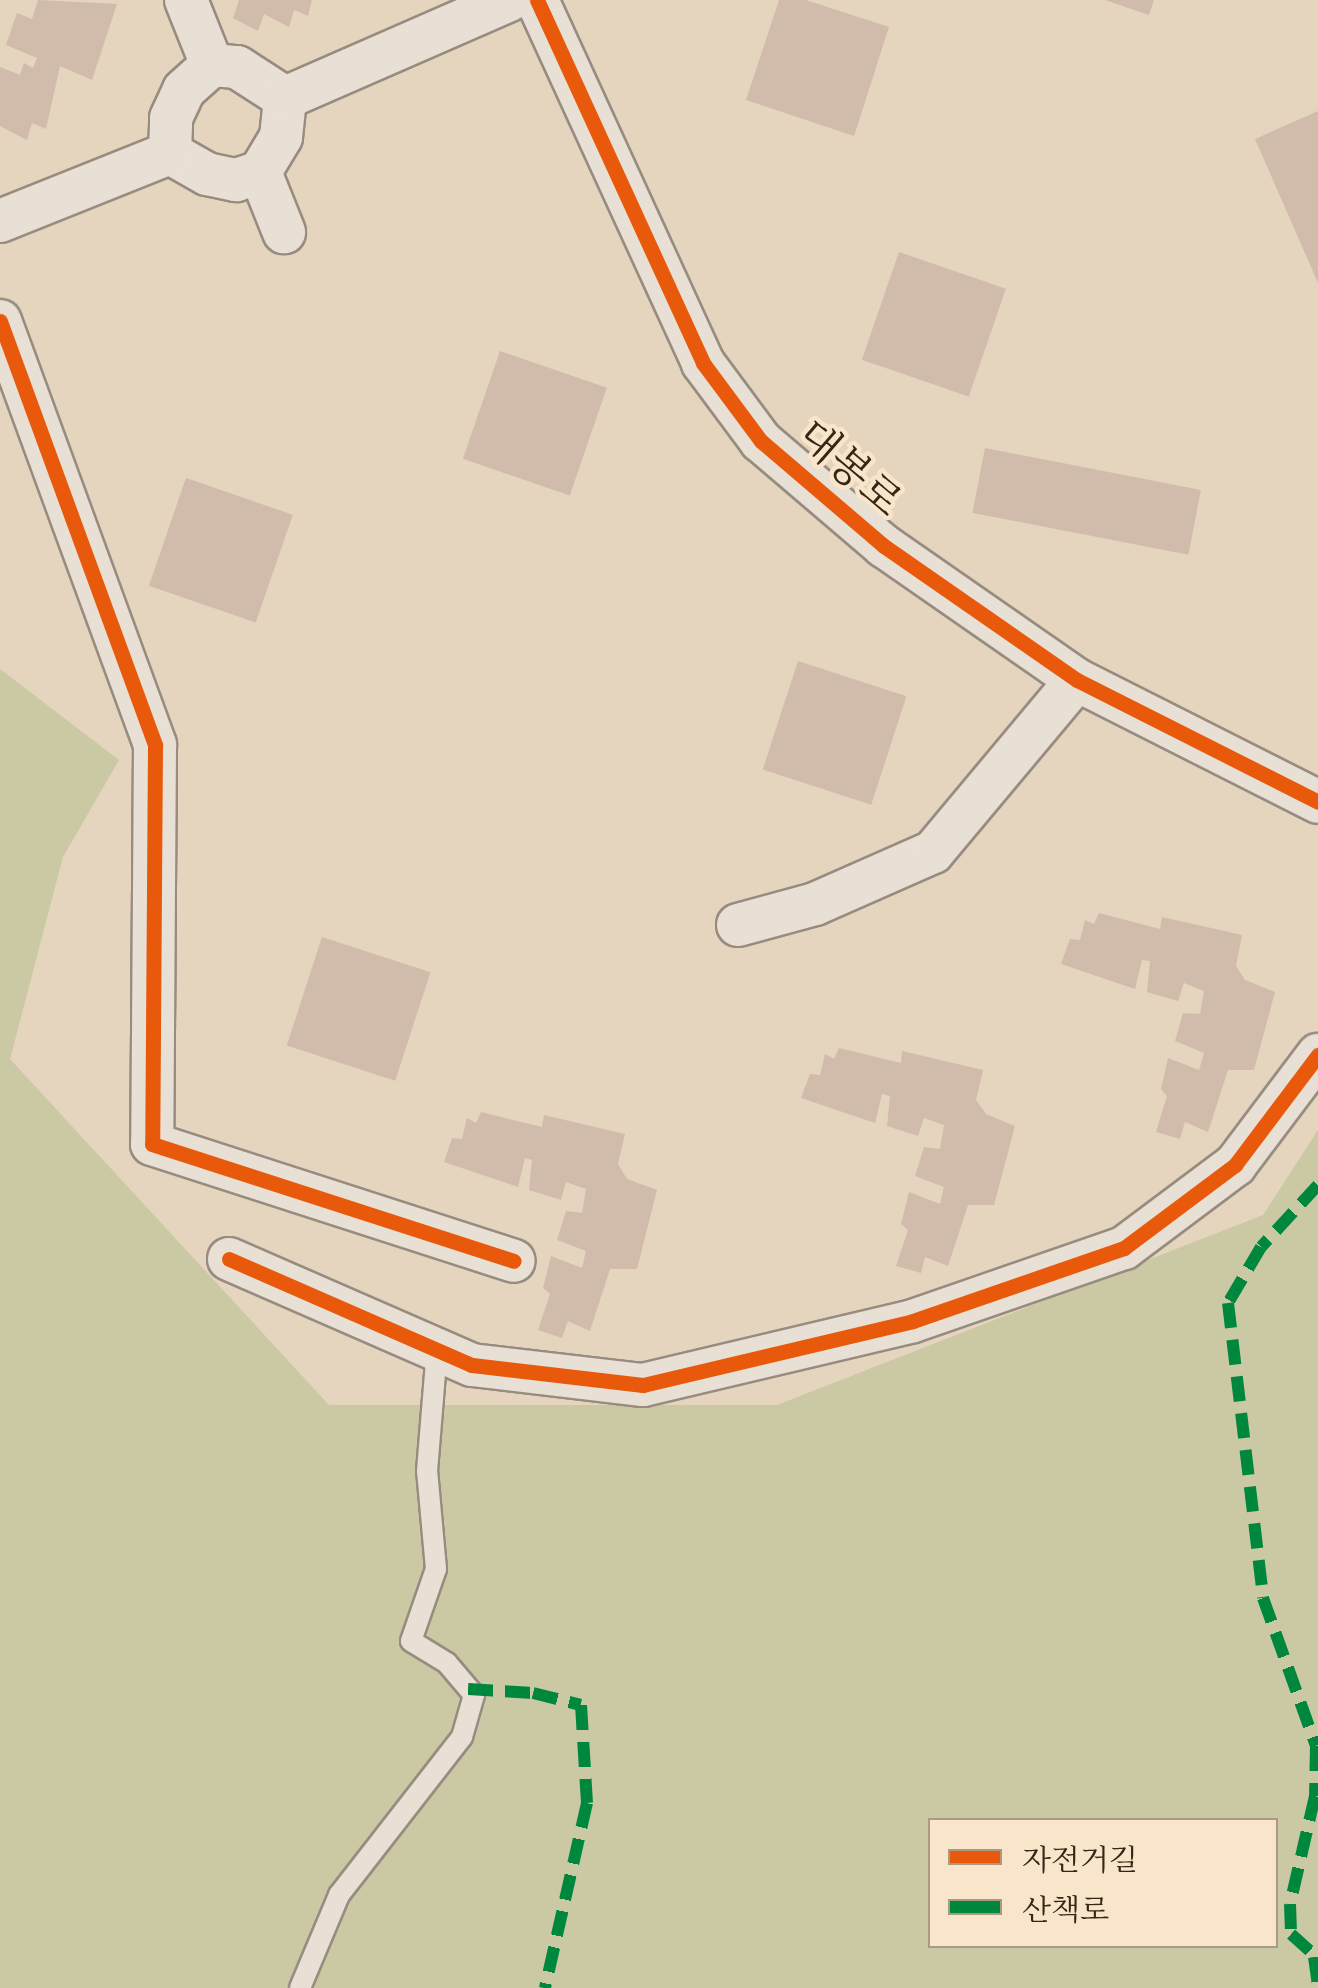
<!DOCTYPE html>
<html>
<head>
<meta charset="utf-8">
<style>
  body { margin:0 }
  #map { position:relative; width:1318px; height:1988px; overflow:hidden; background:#e5d4be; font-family:"IM FELL Double Pica","Noto Serif KR",serif }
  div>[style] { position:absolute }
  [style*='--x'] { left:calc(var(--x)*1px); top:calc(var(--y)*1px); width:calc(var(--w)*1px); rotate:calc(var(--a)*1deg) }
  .green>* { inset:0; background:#cbc8a4 }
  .building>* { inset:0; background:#d1bbaa; transform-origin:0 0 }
  .roads { filter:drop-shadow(2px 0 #978c7f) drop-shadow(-2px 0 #978c7f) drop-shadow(0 2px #978c7f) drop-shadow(0 -2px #978c7f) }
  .service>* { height:20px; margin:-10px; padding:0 10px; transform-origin:10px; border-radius:10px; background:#e8e0d5 }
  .minor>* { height:42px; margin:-21px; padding:0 21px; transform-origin:21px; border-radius:21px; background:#e8e0d5 }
  .quiet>* { height:12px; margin-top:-6px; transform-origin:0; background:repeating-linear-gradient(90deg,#00873e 0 25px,transparent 0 37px) }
  .cycleway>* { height:15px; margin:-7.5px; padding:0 7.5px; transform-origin:7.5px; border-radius:7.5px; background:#e8590c }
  span { translate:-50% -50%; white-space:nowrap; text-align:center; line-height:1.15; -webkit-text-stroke:9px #f8e5ca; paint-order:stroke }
  .street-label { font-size:42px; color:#352718 }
  .legend { position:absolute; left:928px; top:1818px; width:350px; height:130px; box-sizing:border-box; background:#f8e5ca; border:2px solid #aa9983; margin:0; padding:12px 18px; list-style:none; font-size:30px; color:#352718 }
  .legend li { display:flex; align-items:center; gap:20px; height:50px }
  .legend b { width:50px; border:2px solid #aa9983 }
</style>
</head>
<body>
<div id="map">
  <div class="green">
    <div style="clip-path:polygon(evenodd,0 669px,119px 760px,63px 857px,10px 1059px,329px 1405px,777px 1405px,1263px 1215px,1318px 1130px,1318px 1988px,0 1988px,0 669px,931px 1820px,1276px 1820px,1276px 1946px,931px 1946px,931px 1820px)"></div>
  </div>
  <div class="building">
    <div style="clip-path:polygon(38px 0,117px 4px,92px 80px,60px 66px,46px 129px,32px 123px,27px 140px,0 126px,0 67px,20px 75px,24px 63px,33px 68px,37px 58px,6px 45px,17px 13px,32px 19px)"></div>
    <div style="clip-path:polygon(239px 0,312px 0,308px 16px,294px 10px,289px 27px,264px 14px,258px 31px,233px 18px)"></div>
    <div style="clip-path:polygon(779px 0,806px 0,889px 27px,854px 136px,746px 100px)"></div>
    <div style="clip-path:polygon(1105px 0,1154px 0,1149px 15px)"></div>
    <div style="clip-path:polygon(1318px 111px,1318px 283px,1255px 139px)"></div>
    <div style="left:899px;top:252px;width:113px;height:114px;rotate:19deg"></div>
    <div style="left:500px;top:351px;width:113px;height:114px;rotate:19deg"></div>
    <div style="left:985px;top:448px;width:220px;height:66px;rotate:11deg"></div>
    <div style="left:186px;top:478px;width:113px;height:114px;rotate:19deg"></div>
    <div style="left:798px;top:661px;width:114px;height:114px;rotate:18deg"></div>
    <div style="clip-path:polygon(1099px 913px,1160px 929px,1162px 917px,1242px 935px,1236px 966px,1245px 980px,1275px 992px,1254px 1070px,1228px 1070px,1208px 1132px,1185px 1122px,1180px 1139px,1156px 1132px,1167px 1096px,1161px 1089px,1168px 1058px,1199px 1070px,1204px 1053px,1175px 1041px,1183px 1013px,1200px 1014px,1204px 991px,1184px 983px,1178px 1001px,1147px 992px,1150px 961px,1142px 960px,1135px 989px,1061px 964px,1070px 939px,1080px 940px,1085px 920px,1094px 924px)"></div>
    <div style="left:322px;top:937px;width:114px;height:114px;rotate:18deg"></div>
    <div style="clip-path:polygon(839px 1048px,901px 1063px,902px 1051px,983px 1070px,976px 1100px,986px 1114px,1015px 1126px,994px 1205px,968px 1205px,948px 1266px,925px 1257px,921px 1273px,896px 1266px,908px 1230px,901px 1224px,909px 1192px,940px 1204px,944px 1187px,915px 1176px,924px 1147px,940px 1149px,944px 1125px,924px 1118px,918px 1136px,887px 1126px,890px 1096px,882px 1094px,875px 1123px,801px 1098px,810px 1074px,820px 1075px,825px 1054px,834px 1059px)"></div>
    <div style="clip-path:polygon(481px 1112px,542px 1127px,544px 1115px,625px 1134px,618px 1164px,627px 1179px,657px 1190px,637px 1269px,610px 1269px,590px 1331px,568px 1321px,562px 1338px,538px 1330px,550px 1294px,543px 1288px,551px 1256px,582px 1268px,586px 1251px,557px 1240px,566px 1211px,582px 1213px,586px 1189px,566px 1182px,561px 1200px,529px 1190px,532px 1160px,525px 1158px,518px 1187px,444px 1162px,452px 1138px,462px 1139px,467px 1118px,476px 1123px)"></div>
  </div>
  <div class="roads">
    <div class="service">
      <div style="--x:300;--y:1988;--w:101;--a:-67.2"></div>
      <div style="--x:339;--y:1895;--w:200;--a:-52.1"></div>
      <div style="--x:462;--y:1737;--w:44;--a:-74.1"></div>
      <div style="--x:474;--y:1695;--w:42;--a:-130.2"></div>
      <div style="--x:447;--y:1663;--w:42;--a:-148.6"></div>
      <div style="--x:411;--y:1641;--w:76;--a:-70.9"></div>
      <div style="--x:436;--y:1569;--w:98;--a:-95.2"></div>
      <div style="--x:427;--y:1471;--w:121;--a:-85.3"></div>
    </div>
    <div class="minor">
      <div style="--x:186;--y:0;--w:70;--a:68.2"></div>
      <div style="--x:537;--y:0;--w:399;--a:65.4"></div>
      <div style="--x:703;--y:363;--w:97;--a:53.4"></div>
      <div style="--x:761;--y:441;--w:162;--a:40.5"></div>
      <div style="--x:884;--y:546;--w:235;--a:34.8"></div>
      <div style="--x:1077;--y:680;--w:270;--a:26.8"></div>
      <div style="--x:170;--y:153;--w:43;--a:29.6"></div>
      <div style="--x:207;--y:174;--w:30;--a:12"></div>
      <div style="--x:236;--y:180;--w:25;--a:-18"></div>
      <div style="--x:260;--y:172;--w:41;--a:-59"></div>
      <div style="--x:281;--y:137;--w:39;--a:-84"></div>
      <div style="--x:260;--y:172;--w:65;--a:68.2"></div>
      <div style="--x:0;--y:221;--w:183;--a:-21.8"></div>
      <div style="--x:170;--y:153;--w:35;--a:-88"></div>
      <div style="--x:171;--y:118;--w:31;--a:-65"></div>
      <div style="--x:184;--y:90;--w:38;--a:-42"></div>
      <div style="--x:212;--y:65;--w:25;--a:5"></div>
      <div style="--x:237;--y:67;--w:57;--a:32.9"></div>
      <div style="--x:285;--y:98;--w:244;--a:-23.6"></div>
      <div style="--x:0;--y:321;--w:451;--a:69.9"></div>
      <div style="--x:155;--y:745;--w:399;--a:90.4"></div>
      <div style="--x:152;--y:1144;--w:380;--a:17.9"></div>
      <div style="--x:738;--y:925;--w:80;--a:-15.3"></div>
      <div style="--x:815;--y:904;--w:129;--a:-23.8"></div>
      <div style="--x:933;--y:852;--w:224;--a:-50.1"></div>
      <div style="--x:229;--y:1259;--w:265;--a:23.6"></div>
      <div style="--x:472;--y:1365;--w:172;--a:6.7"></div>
      <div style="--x:643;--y:1385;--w:277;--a:-13.3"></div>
      <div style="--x:913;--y:1321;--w:223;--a:-19.1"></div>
      <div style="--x:1124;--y:1248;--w:139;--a:-36.8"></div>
      <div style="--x:1235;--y:1165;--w:138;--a:-53"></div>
    </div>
  </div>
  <div class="quiet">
    <div style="--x:1318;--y:1185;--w:84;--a:132.6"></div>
    <div style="--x:1261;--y:1247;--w:65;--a:120.5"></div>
    <div style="--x:1228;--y:1303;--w:297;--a:83.2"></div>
    <div style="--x:1263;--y:1598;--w:157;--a:70.3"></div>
    <div style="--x:1316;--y:1746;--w:50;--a:91.1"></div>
    <div style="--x:1315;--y:1796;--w:111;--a:103"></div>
    <div style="--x:1290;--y:1904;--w:30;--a:88"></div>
    <div style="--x:1291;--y:1934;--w:36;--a:42"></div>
    <div style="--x:468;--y:1689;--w:65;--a:3.5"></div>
    <div style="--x:533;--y:1693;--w:49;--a:14"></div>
    <div style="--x:581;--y:1705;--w:98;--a:86.5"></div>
    <div style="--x:587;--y:1803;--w:190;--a:102.8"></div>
    <div style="--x:1314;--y:1957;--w:28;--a:82"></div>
  </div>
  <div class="cycleway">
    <div style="--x:537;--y:0;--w:399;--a:65.4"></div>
    <div style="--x:703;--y:363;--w:97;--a:53.4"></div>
    <div style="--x:761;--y:441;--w:162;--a:40.5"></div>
    <div style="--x:884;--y:546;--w:235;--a:34.8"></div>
    <div style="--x:1077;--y:680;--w:270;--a:26.8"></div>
    <div style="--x:0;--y:321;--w:451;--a:69.9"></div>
    <div style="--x:155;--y:745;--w:399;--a:90.4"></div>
    <div style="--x:152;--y:1144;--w:380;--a:17.9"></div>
    <div style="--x:229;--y:1259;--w:265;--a:23.6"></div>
    <div style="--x:472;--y:1365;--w:172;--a:6.7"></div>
    <div style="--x:643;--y:1385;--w:277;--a:-13.3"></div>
    <div style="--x:913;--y:1321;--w:223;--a:-19.1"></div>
    <div style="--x:1124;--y:1248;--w:139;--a:-36.8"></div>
    <div style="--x:1235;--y:1165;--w:138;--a:-53"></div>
  </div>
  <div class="street-label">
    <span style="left:849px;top:469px;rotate:41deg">대봉로</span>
  </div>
  <ul class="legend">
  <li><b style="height:12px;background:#e8590c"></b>자전거길</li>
  <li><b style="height:12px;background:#00873e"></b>산책로</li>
  </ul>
</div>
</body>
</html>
